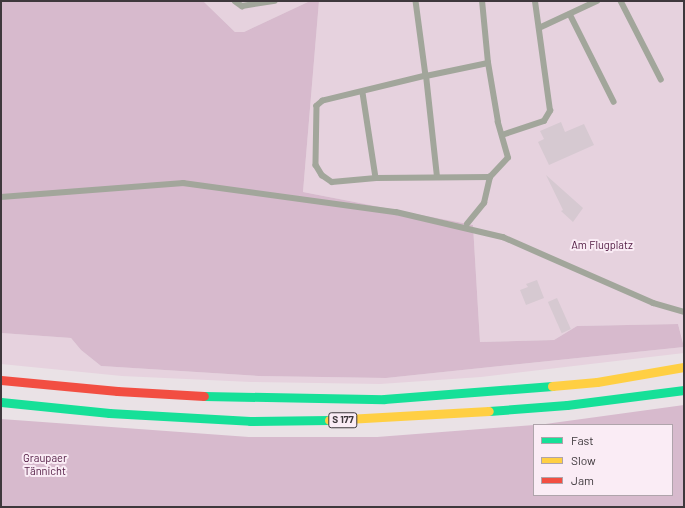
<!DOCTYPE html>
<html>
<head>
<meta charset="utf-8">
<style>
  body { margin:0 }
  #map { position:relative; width:685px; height:508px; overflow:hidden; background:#eae2e6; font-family:Barlow,sans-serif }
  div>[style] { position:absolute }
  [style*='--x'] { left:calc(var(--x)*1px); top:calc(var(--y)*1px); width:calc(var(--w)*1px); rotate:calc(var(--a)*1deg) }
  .green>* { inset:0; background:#e6d2de }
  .forest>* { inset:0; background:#d7bacd }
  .building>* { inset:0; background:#d6c9d1; transform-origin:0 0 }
  .lane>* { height:5.5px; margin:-2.75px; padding:0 2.75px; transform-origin:2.75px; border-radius:2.75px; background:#a2a69b }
  .fast>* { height:9px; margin:-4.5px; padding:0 4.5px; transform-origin:4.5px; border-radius:4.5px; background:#16e098 }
  .slow>* { height:9px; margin:-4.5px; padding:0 4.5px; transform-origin:4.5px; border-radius:4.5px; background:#ffcf43 }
  .jam>* { height:9px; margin:-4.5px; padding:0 4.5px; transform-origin:4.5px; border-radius:4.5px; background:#f24e42 }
  span { translate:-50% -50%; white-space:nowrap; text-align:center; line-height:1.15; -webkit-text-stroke:4px #faecf5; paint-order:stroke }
  .shield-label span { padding:1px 3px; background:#faecf5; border:1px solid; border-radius:3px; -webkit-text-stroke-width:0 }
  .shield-label { font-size:10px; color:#3e383c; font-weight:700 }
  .park-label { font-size:11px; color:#4f1840 }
  .frame { position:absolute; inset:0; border:2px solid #3e383c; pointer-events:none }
  .legend { position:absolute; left:533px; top:424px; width:140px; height:72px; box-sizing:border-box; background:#faecf5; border:1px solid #afa4ab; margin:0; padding:5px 7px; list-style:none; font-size:12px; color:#3e383c }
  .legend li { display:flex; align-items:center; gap:8px; height:20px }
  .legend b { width:20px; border:1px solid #afa4ab }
</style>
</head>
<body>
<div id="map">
  <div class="green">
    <div style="clip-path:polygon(203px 1px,310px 1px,244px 32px,235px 32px)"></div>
    <div style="clip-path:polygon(319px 1px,684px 1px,684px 345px,678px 324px,577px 326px,554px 340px,480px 342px,473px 225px,303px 192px)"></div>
    <div style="clip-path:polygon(1px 333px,71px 338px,81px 350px,101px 366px,259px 376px,386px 378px,684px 347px,684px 353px,481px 377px,380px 384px,251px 382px,122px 376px,1px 364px)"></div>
  </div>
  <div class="forest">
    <div style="clip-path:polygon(1px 1px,203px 1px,235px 32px,244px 32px,310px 1px,319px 1px,303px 192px,473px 225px,480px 342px,554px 340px,577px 326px,678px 324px,684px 347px,386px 378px,259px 376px,101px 366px,81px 350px,71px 338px,1px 333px)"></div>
    <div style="clip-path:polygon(684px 405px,684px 507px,1px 507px,1px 419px,249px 437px,377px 437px,534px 425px,534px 495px,672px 495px,672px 425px,538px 425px)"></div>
  </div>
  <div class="building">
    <div style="clip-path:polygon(561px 122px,565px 132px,584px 124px,594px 145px,549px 165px,538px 142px,544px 139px,540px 131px)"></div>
    <div style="clip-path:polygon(546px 175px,583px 208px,573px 222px,561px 211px,563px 210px)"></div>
    <div style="clip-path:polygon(537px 280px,544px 298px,526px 305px,520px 290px,528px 287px,526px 284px)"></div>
    <div style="left:557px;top:298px;width:34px;height:10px;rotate:66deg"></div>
  </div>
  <div class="lane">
    <div style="--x:235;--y:1;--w:9;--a:36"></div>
    <div style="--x:242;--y:6;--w:33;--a:-9"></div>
    <div style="--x:416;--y:1;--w:76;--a:82.4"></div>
    <div style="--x:426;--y:76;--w:63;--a:-11.8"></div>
    <div style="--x:488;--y:63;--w:62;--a:-95.5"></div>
    <div style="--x:621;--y:1;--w:88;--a:62.9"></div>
    <div style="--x:570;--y:14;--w:98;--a:63.4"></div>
    <div style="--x:539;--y:28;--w:64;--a:-25"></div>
    <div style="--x:363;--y:93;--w:86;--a:81.3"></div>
    <div style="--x:502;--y:135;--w:44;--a:-18.4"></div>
    <div style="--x:544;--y:121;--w:12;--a:-59"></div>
    <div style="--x:550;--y:111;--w:111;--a:-97.8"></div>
    <div style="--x:437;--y:177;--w:102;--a:-96.2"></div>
    <div style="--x:426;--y:76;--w:106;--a:166.4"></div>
    <div style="--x:323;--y:101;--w:8;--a:140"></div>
    <div style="--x:317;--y:106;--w:59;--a:91"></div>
    <div style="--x:316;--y:165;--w:12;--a:59"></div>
    <div style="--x:322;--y:175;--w:12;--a:35"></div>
    <div style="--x:332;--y:182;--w:44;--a:-5.2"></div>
    <div style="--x:376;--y:178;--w:114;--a:-0.5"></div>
    <div style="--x:1;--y:197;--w:183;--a:-4.4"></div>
    <div style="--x:183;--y:183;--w:215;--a:7.8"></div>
    <div style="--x:396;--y:212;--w:110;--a:13.2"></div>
    <div style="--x:503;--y:237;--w:164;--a:23.7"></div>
    <div style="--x:653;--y:303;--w:32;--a:16"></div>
    <div style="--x:467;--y:224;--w:27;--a:-51"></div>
    <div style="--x:484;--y:203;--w:27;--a:-77"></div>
    <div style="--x:490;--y:177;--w:26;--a:-47"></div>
    <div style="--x:508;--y:158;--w:37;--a:-106"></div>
    <div style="--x:498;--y:122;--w:60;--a:-99.6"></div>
  </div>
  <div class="fast">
    <div style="--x:204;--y:396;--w:180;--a:1"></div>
    <div style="--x:384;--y:399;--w:169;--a:-4.4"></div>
    <div style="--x:1;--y:402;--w:109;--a:5.8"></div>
    <div style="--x:109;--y:413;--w:141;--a:3.2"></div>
    <div style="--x:250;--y:421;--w:79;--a:-0.7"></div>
    <div style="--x:489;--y:411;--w:78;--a:-4.4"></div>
    <div style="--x:567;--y:405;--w:118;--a:-7.3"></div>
  </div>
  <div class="slow">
    <div style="--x:552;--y:386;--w:45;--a:-5.1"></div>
    <div style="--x:597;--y:382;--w:88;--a:-9.8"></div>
    <div style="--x:329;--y:420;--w:160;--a:-3.2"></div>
  </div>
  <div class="jam">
    <div style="--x:1;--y:380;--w:117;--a:5.4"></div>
    <div style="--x:117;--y:391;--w:87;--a:3.3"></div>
  </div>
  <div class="shield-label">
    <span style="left:343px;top:420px">S 177</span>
  </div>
  <div class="park-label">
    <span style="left:602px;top:245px">Am Flugplatz</span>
    <span style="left:45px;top:465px">Graupaer<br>Tännicht</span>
  </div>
  <div class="frame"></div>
  <ul class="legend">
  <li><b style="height:5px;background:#16e098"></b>Fast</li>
  <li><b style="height:5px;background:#ffcf43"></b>Slow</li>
  <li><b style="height:5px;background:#f24e42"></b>Jam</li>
  </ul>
</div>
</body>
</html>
